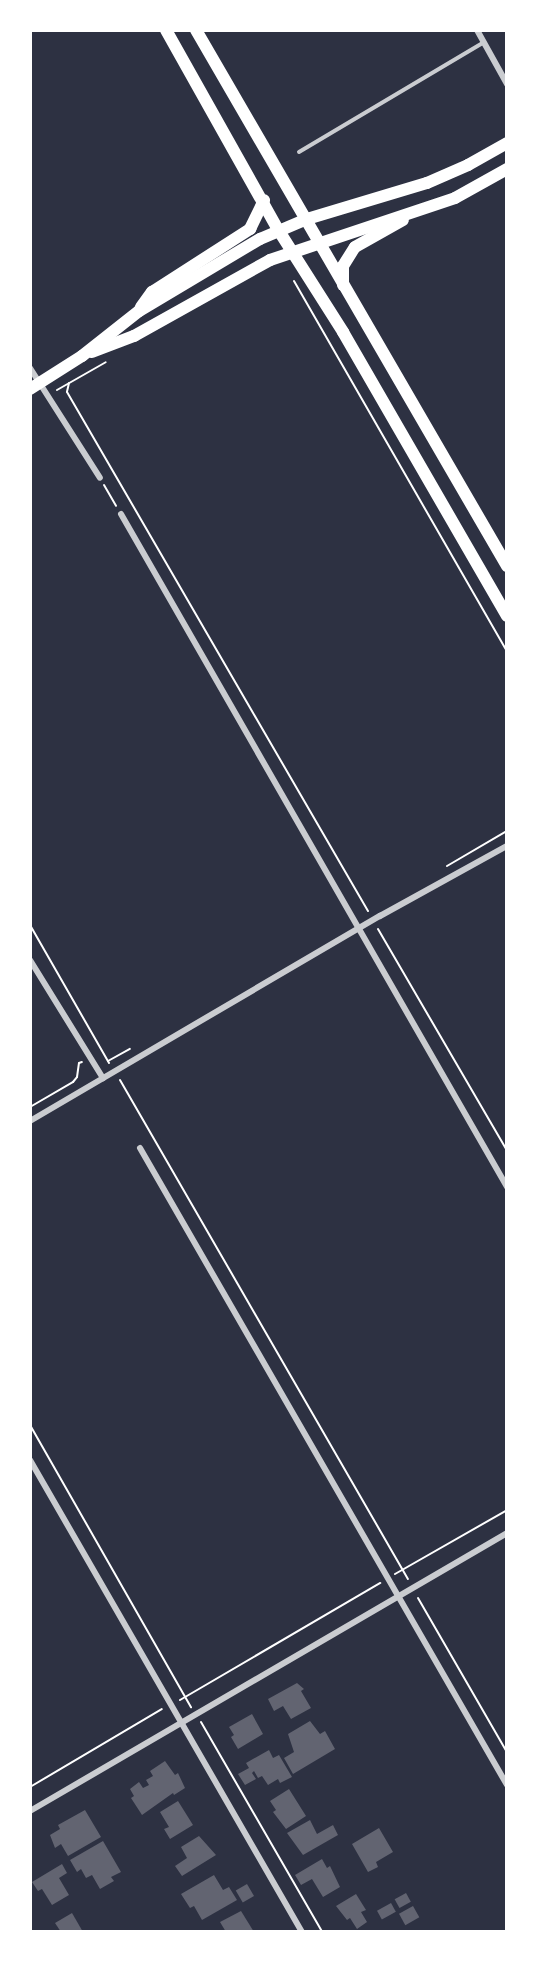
<!DOCTYPE html>
<html>
<head>
<meta charset="utf-8">
<style>
  body { margin:0 }
  #map { position:relative; width:537px; height:1962px; overflow:hidden; background:#2d3142; font-family:Lato,sans-serif }
  div>[style] { position:absolute }
  [style*='--x'] { left:calc(var(--x)*1px); top:calc(var(--y)*1px); width:calc(var(--w)*1px); rotate:calc(var(--a)*1deg) }
  .building>* { inset:0; background:#626471; transform-origin:0 0 }
  .path>* { height:2px; margin:-1px; padding:0 1px; transform-origin:1px; border-radius:1px; background:#fff }
  .service>* { height:4px; margin:-2px; padding:0 2px; transform-origin:2px; border-radius:2px; background:#caccd0 }
  .minor>* { height:6px; margin:-3px; padding:0 3px; transform-origin:3px; border-radius:3px; background:#caccd0 }
  .primary>* { height:12px; margin:-6px; padding:0 6px; transform-origin:6px; border-radius:6px; background:#fff }
  span { translate:-50% -50%; white-space:nowrap; text-align:center; line-height:1.15; -webkit-text-stroke:5px #fff; paint-order:stroke }
  .frame { position:absolute; inset:0; border:32px solid #fff; pointer-events:none }
</style>
</head>
<body>
<div id="map">
  <div class="building">
    <div style="clip-path:polygon(297px 1683px,304px 1689px,301px 1691px,311px 1708px,291px 1719px,283px 1706px,274px 1711px,268px 1699px)"></div>
    <div style="clip-path:polygon(252px 1714px,263px 1734px,238px 1749px,231px 1737px,234px 1735px,229px 1727px)"></div>
    <div style="clip-path:polygon(310px 1721px,320px 1734px,325px 1731px,335px 1749px,293px 1774px,284px 1758px,294px 1752px,288px 1734px)"></div>
    <div style="clip-path:polygon(269px 1750px,273px 1758px,279px 1755px,292px 1777px,280px 1783px,278px 1779px,268px 1785px,262px 1776px,258px 1778px,254px 1771px,252px 1773px,256px 1779px,245px 1785px,238px 1774px,249px 1768px,246px 1763px)"></div>
    <div style="clip-path:polygon(165px 1761px,175px 1775px,178px 1773px,185px 1788px,174px 1795px,173px 1793px,142px 1815px,131px 1798px,134px 1796px,130px 1789px,139px 1782px,143px 1788px,149px 1785px,146px 1780px,153px 1776px,150px 1771px)"></div>
    <div style="clip-path:polygon(289px 1789px,306px 1816px,286px 1829px,273px 1812px,276px 1810px,270px 1801px)"></div>
    <div style="clip-path:polygon(178px 1801px,193px 1825px,170px 1839px,164px 1829px,169px 1827px,160px 1812px)"></div>
    <div style="clip-path:polygon(85px 1810px,101px 1837px,68px 1856px,61px 1844px,55px 1848px,50px 1835px,60px 1829px,58px 1825px)"></div>
    <div style="clip-path:polygon(310px 1820px,317px 1834px,333px 1825px,338px 1835px,303px 1855px,287px 1833px)"></div>
    <div style="clip-path:polygon(379px 1828px,393px 1852px,376px 1862px,378px 1867px,368px 1872px,352px 1844px)"></div>
    <div style="clip-path:polygon(199px 1836px,216px 1855px,182px 1876px,175px 1866px,187px 1858px,181px 1847px)"></div>
    <div style="clip-path:polygon(103px 1841px,121px 1872px,111px 1877px,114px 1881px,100px 1889px,92px 1875px,86px 1878px,81px 1869px,77px 1872px,70px 1860px)"></div>
    <div style="clip-path:polygon(322px 1859px,327px 1868px,330px 1866px,340px 1887px,323px 1897px,312px 1879px,301px 1885px,295px 1875px)"></div>
    <div style="clip-path:polygon(62px 1864px,67px 1873px,59px 1878px,69px 1895px,52px 1905px,42px 1889px,38px 1891px,32px 1882px)"></div>
    <div style="clip-path:polygon(214px 1875px,223px 1890px,229px 1887px,237px 1900px,202px 1920px,194px 1906px,190px 1908px,181px 1894px)"></div>
    <div style="left:247px;top:1884px;width:14px;height:13px;rotate:60deg"></div>
    <div style="left:406px;top:1893px;width:10px;height:13px;rotate:61deg"></div>
    <div style="clip-path:polygon(356px 1894px,366px 1910px,361px 1912px,367px 1922px,357px 1929px,350px 1918px,347px 1920px,336px 1906px)"></div>
    <div style="left:391px;top:1903px;width:10px;height:16px;rotate:61deg"></div>
    <div style="left:413px;top:1906px;width:13px;height:16px;rotate:61deg"></div>
    <div style="clip-path:polygon(241px 1911px,254px 1932px,226px 1932px,220px 1922px)"></div>
    <div style="clip-path:polygon(72px 1913px,83px 1932px,61px 1932px,55px 1923px)"></div>
  </div>
  <div class="path">
    <div style="--x:294;--y:281;--w:428;--a:60.1"></div>
    <div style="--x:69;--y:383;--w:9;--a:103"></div>
    <div style="--x:67;--y:392;--w:600;--a:59.89"></div>
    <div style="--x:57;--y:390;--w:56;--a:-29.7"></div>
    <div style="--x:104;--y:485;--w:24;--a:60"></div>
    <div style="--x:447;--y:866;--w:69;--a:-30.3"></div>
    <div style="--x:30;--y:925;--w:159;--a:60.2"></div>
    <div style="--x:378;--y:929;--w:257;--a:59.8"></div>
    <div style="--x:108;--y:1061;--w:25;--a:-29"></div>
    <div style="--x:120;--y:1080;--w:576;--a:60.01"></div>
    <div style="--x:30;--y:1107;--w:50;--a:-30.2"></div>
    <div style="--x:73;--y:1082;--w:6;--a:-51"></div>
    <div style="--x:77;--y:1077;--w:14;--a:-82"></div>
    <div style="--x:79;--y:1063;--w:3;--a:-18"></div>
    <div style="--x:30;--y:1425;--w:325;--a:60.3"></div>
    <div style="--x:395;--y:1574;--w:129;--a:-29.7"></div>
    <div style="--x:418;--y:1598;--w:178;--a:60"></div>
    <div style="--x:180;--y:1700;--w:232;--a:-30.3"></div>
    <div style="--x:201;--y:1722;--w:242;--a:60"></div>
    <div style="--x:30;--y:1787;--w:153;--a:-30.6"></div>
  </div>
  <div class="service">
    <div style="--x:299;--y:152;--w:215;--a:-30.7"></div>
  </div>
  <div class="minor">
    <div style="--x:477;--y:30;--w:62;--a:60.9"></div>
    <div style="--x:30;--y:368;--w:130;--a:57.5"></div>
    <div style="--x:121;--y:514;--w:776;--a:60.16"></div>
    <div style="--x:30;--y:960;--w:139;--a:58.3"></div>
    <div style="--x:30;--y:1121;--w:406;--a:-30.4"></div>
    <div style="--x:380;--y:916;--w:145;--a:-28.9"></div>
    <div style="--x:140;--y:1148;--w:735;--a:60.05"></div>
    <div style="--x:30;--y:1460;--w:545;--a:60.05"></div>
    <div style="--x:30;--y:1811;--w:552;--a:-30.23"></div>
  </div>
  <div class="primary">
    <div style="--x:166;--y:30;--w:231;--a:60.7"></div>
    <div style="--x:279;--y:231;--w:120;--a:57.6"></div>
    <div style="--x:343;--y:332;--w:328;--a:60"></div>
    <div style="--x:196;--y:30;--w:620;--a:59.88"></div>
    <div style="--x:343;--y:285;--w:19;--a:-90"></div>
    <div style="--x:343;--y:266;--w:22;--a:-58"></div>
    <div style="--x:355;--y:247;--w:55;--a:-29.4"></div>
    <div style="--x:141;--y:307;--w:19;--a:-54"></div>
    <div style="--x:152;--y:292;--w:117;--a:-32.7"></div>
    <div style="--x:250;--y:229;--w:32;--a:-64"></div>
    <div style="--x:92;--y:352;--w:45;--a:-20.9"></div>
    <div style="--x:134;--y:336;--w:156;--a:-29.2"></div>
    <div style="--x:270;--y:260;--w:195;--a:-18.5"></div>
    <div style="--x:455;--y:198;--w:60;--a:-29.1"></div>
    <div style="--x:30;--y:389;--w:62;--a:-32.4"></div>
    <div style="--x:82;--y:356;--w:73;--a:-38.3"></div>
    <div style="--x:139;--y:311;--w:141;--a:-30.8"></div>
    <div style="--x:260;--y:239;--w:51;--a:-23.1"></div>
    <div style="--x:307;--y:219;--w:125;--a:-16.7"></div>
    <div style="--x:427;--y:183;--w:45;--a:-23.7"></div>
    <div style="--x:468;--y:165;--w:45;--a:-29.4"></div>
  </div>
  <div class="frame"></div>
</div>
</body>
</html>
